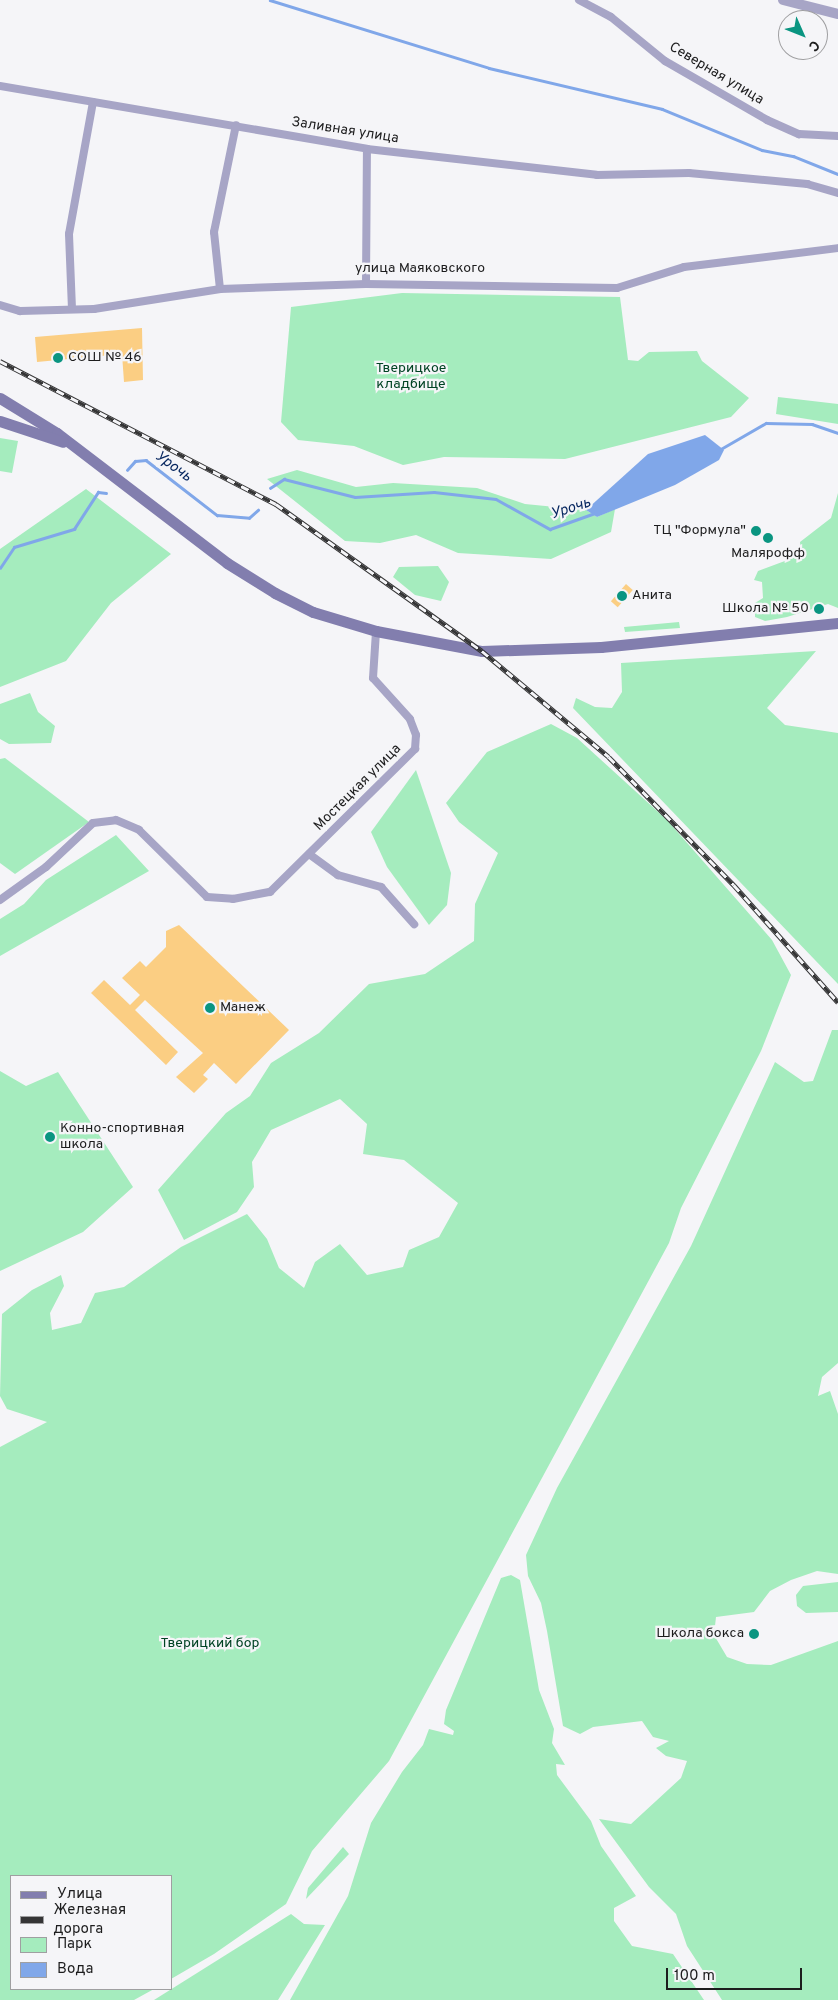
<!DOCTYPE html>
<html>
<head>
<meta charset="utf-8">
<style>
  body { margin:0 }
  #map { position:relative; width:838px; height:2000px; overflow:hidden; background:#f5f5f8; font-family:Overpass,sans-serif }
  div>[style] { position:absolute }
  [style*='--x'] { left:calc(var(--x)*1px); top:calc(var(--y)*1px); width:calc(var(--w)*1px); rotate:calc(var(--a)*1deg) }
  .green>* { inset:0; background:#a5ecbe }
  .water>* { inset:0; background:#80a7e9 }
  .stream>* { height:2.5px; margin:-1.25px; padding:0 1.25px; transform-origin:1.25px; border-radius:1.25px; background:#80a7e9 }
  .building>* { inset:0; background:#fbce83; transform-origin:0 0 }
  .minor>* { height:8px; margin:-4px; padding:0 4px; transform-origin:4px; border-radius:4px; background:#a7a5c6 }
  .tertiary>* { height:10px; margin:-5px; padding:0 5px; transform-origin:5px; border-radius:5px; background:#a7a5c6 }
  .secondary>* { height:11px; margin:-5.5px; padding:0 5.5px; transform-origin:5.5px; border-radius:5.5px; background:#827eae }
  .rail>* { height:4.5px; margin-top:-2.25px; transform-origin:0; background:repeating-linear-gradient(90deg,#f5f5f8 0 8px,#353536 0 16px); box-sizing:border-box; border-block:1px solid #353536 }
  .dots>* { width:14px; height:14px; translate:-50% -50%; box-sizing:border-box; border:2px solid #f5f5f8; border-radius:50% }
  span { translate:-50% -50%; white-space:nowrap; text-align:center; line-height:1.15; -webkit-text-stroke:4.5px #f5f5f8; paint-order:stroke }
  .street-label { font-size:14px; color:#1d1d1e }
  .poi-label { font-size:14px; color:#1d1d1e }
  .left { translate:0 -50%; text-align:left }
  .right { translate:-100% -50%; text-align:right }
  .park-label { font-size:14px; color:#014324 }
  .water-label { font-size:15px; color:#06265f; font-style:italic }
  .legend { position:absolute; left:10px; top:1875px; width:162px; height:115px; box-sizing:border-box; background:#f5f5f8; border:1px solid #9f9fa1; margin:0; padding:6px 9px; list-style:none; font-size:15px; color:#1d1d1e }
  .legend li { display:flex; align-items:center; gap:10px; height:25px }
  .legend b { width:25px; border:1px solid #9f9fa1 }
  .north { position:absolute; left:778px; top:10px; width:50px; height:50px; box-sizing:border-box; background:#f5f5f8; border:1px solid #9f9fa1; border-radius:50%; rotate:134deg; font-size:14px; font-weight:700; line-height:20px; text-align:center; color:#1d1d1e }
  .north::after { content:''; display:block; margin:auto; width:18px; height:22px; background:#0a9581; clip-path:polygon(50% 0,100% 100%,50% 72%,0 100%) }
  .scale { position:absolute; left:666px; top:1968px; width:136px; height:22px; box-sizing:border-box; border:2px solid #1d1d1e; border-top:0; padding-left:6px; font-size:15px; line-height:18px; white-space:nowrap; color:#1d1d1e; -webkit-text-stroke:4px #f5f5f8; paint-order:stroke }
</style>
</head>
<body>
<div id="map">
  <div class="green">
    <div style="clip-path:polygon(402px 293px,620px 297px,628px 360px,638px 361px,649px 352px,697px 351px,702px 361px,749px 398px,731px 417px,565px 459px,444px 457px,403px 465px,354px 446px,298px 440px,281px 422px,291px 307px)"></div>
    <div style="clip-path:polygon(778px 397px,838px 404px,838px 424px,776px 414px)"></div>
    <div style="clip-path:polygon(0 438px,18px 441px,12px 473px,0 471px)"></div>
    <div style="clip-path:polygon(297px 470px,356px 487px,393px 483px,477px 488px,525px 504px,586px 510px,597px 517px,615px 509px,611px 532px,551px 559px,458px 553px,416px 535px,380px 543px,345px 541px,267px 479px)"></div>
    <div style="clip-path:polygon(86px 489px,171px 554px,111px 603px,66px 661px,0 687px,0 549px)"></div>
    <div style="clip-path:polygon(838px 493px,838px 608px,828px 604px,787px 617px,765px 621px,755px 617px,755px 603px,763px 598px,762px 582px,754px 580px,758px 571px,801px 555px,800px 542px,831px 518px)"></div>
    <div style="clip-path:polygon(438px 566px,449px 582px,441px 601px,415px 595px,393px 577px,399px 567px)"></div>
    <div style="clip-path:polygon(679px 622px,680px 628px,625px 632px,624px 627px)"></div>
    <div style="clip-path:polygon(816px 651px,767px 708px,785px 725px,838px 733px,838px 984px,573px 708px,576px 698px,595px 707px,612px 708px,622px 692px,621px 663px)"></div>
    <div style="clip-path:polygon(30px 693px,38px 712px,55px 726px,51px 743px,9px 744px,0 739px,0 704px)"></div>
    <div style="clip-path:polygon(551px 724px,577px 738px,667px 820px,772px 940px,791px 975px,761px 1051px,681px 1208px,669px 1243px,389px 1761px,312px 1851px,286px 1904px,214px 1954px,171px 1979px,171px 1876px,11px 1876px,11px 1989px,154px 1989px,134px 2000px,0 2000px,0 1447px,47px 1422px,7px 1409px,0 1396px,2px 1314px,32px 1290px,61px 1275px,64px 1286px,50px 1313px,52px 1330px,81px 1323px,95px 1293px,124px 1287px,181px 1247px,247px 1214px,267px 1239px,279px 1268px,304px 1288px,315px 1262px,340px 1244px,367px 1275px,403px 1267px,409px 1250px,439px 1237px,458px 1203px,404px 1160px,363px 1154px,367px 1124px,340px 1099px,271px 1130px,252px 1162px,254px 1187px,237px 1212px,184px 1240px,158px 1190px,226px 1113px,250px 1096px,271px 1063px,319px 1033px,369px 984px,425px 974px,474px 941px,475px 904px,498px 853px,459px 822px,446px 803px,487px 752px)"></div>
    <div style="clip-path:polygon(5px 758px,89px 822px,15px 874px,0 863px,0 759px)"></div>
    <div style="clip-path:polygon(416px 770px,451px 873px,447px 905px,429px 925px,387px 867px,371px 832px)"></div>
    <div style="clip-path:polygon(116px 835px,149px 871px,0 956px,0 919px,24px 904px,46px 880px)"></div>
    <div style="clip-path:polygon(832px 1030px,838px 1030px,838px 1363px,822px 1377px,818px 1396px,830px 1391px,838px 1414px,838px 1574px,817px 1571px,791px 1580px,770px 1591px,754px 1612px,716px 1617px,714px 1635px,727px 1657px,747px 1664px,771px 1665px,838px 1641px,838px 2000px,722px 2000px,687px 1946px,676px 1914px,649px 1887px,599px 1819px,631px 1824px,681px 1778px,687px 1761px,666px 1756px,656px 1748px,669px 1741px,653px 1737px,642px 1721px,593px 1727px,580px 1734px,563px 1726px,547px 1631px,541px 1603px,528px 1576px,526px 1555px,557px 1488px,691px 1246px,775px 1062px,804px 1082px,813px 1081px)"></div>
    <div style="clip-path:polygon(0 1071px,26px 1086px,58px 1072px,133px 1187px,83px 1232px,0 1271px)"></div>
    <div style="clip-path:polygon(511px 1575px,520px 1580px,539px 1690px,554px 1729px,552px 1743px,565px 1765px,556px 1764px,557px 1775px,591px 1821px,601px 1846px,636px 1896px,614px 1908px,614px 1921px,632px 1946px,673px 1954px,704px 2000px,290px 2000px,348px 1896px,371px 1823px,402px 1772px,423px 1745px,429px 1729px,453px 1735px,454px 1731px,444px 1724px,446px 1710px,501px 1578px)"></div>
    <div style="clip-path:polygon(838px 1582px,838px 1612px,806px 1613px,797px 1606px,796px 1595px,803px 1586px)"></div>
    <div style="clip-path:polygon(343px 1847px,349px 1854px,306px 1899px,308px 1888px)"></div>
    <div style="clip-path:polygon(291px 1914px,304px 1924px,325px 1925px,278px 2000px,154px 2000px)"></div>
  </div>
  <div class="water">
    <div style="clip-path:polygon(705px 435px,724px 450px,719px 460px,675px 485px,597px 517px,586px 510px,648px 454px)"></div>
  </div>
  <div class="stream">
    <div style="--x:270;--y:0;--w:229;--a:17.2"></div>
    <div style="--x:489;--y:68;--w:178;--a:13.3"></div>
    <div style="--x:662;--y:109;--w:108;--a:22.3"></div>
    <div style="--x:762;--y:150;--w:32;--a:11"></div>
    <div style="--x:793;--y:156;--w:48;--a:21.8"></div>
    <div style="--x:719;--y:450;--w:54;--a:-29.9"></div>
    <div style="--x:766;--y:423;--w:46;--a:1.2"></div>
    <div style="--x:812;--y:424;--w:28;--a:19"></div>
    <div style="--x:127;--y:470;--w:12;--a:-48"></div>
    <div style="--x:135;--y:461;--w:11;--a:-5"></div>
    <div style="--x:146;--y:460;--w:90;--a:37.8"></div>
    <div style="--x:217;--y:515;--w:32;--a:5"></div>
    <div style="--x:249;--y:518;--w:12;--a:-42"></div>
    <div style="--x:270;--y:488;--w:17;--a:-33"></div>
    <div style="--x:284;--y:479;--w:73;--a:14.2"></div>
    <div style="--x:355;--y:497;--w:79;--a:-3.6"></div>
    <div style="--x:434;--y:492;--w:62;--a:6.4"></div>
    <div style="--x:496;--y:499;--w:62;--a:29.1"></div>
    <div style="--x:550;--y:529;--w:48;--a:-19.6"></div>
    <div style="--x:0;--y:568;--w:25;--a:-56"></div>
    <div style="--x:14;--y:547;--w:63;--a:-16.7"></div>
    <div style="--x:74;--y:529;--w:44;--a:-57"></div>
    <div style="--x:98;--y:492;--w:8;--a:7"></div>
  </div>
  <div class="building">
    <div style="clip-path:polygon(142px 328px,143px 380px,124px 382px,122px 354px,37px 362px,35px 337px)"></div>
    <div style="left:626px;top:584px;width:9px;height:23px;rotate:41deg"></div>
    <div style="clip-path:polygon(179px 925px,289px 1030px,236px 1084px,214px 1063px,203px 1075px,208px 1079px,194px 1093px,176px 1077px,203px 1053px,145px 1000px,135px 1010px,178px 1052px,166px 1065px,91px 993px,104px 980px,130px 1005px,140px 995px,122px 978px,140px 961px,146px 967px,166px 947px,166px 931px)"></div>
  </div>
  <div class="minor">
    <div style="--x:579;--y:0;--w:36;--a:28"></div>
    <div style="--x:611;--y:17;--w:70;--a:39.2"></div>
    <div style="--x:665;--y:61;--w:118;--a:30"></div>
    <div style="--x:767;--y:120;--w:35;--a:24"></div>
    <div style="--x:799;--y:134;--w:39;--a:3"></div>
    <div style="--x:0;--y:86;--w:372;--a:9.7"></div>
    <div style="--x:367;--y:149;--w:231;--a:6.4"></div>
    <div style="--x:597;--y:175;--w:92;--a:-1.2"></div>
    <div style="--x:689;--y:173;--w:119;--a:5.3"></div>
    <div style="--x:807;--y:184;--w:32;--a:16"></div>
    <div style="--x:366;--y:284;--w:135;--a:-89.6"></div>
    <div style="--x:220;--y:289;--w:57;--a:-96"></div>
    <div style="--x:214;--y:232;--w:109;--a:-78.4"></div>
    <div style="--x:0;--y:305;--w:21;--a:17"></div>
    <div style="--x:20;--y:311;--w:74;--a:-1.5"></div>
    <div style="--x:94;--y:309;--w:128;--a:-9"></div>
    <div style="--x:220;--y:289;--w:146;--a:-2"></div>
    <div style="--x:366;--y:284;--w:251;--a:0.9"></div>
    <div style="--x:617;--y:288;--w:70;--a:-17.4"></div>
    <div style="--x:684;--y:267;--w:155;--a:-7"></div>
    <div style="--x:72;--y:309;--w:75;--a:-92.3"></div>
    <div style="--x:69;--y:234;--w:134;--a:-79.7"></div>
    <div style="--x:309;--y:854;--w:36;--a:36"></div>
    <div style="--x:338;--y:875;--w:45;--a:15.6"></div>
    <div style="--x:381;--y:887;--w:50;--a:48.3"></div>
    <div style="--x:0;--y:900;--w:57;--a:-35.7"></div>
    <div style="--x:46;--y:867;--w:64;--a:-43.1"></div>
    <div style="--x:93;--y:823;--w:23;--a:-7"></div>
    <div style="--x:116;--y:820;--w:25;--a:23"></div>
    <div style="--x:139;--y:830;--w:95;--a:44.6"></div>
    <div style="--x:207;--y:897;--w:26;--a:4"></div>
    <div style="--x:233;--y:899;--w:38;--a:-11"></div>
    <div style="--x:270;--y:892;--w:204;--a:-44.6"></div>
    <div style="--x:415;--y:749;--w:14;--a:-86"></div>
    <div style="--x:416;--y:735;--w:17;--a:-111"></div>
    <div style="--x:410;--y:719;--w:55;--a:-132.1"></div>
    <div style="--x:373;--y:678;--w:47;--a:-86.3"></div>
  </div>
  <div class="tertiary">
    <div style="--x:783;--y:0;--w:57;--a:14.3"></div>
  </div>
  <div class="secondary">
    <div style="--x:0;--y:398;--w:67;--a:31.6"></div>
    <div style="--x:57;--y:433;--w:214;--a:37.4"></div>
    <div style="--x:227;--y:563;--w:57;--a:32"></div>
    <div style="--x:275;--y:593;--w:42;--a:26.6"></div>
    <div style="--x:313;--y:612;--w:66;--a:16.8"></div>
    <div style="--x:376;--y:631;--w:108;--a:10.7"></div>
    <div style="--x:482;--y:651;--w:119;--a:-1.9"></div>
    <div style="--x:601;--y:647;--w:238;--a:-5.8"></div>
    <div style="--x:0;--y:421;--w:66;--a:18.4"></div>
  </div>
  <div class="rail">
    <div style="--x:0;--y:361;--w:311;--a:27.4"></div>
    <div style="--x:276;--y:504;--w:253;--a:35.5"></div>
    <div style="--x:482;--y:651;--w:165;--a:39.8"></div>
    <div style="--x:609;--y:757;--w:179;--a:45.7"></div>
    <div style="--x:734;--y:885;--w:157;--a:48.4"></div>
  </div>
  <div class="dots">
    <div style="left:58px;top:358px;background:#0a9581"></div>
    <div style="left:756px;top:531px;background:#0a9581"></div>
    <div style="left:768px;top:538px;background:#0a9581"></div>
    <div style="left:622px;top:596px;background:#0a9581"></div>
    <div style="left:819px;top:609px;background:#0a9581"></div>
    <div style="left:210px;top:1008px;background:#0a9581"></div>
    <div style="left:50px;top:1137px;background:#0a9581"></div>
    <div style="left:754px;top:1634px;background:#0a9581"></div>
  </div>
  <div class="street-label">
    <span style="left:716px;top:74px;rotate:31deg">Северная улица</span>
    <span style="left:345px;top:131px;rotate:9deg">Заливная улица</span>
    <span style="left:420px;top:269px">улица Маяковского</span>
    <span style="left:358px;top:788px;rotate:-45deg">Мостецкая улица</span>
  </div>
  <div class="poi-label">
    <span class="left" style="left:68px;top:358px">СОШ № 46</span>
    <span class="right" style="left:746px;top:531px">ТЦ "Формула"</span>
    <span style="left:768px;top:554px">Малярофф</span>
    <span class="left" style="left:632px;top:596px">Анита</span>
    <span class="right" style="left:809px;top:609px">Школа № 50</span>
    <span class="left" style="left:220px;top:1008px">Манеж</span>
    <span class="left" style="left:60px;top:1137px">Конно-спортивная<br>школа</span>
    <span class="right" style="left:744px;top:1634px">Школа бокса</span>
  </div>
  <div class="park-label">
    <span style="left:411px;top:377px">Тверицкое<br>кладбище</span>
    <span style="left:210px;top:1644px">Тверицкий бор</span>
  </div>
  <div class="water-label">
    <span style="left:173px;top:467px;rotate:36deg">Урочь</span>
    <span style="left:571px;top:509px;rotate:-18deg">Урочь</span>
  </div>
  <ul class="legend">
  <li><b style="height:6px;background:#827eae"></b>Улица</li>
  <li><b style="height:6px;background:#353536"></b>Железная дорога</li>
  <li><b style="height:14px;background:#a5ecbe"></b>Парк</li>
  <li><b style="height:14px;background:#80a7e9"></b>Вода</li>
  </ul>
  <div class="north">С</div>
  <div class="scale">100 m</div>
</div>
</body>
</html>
